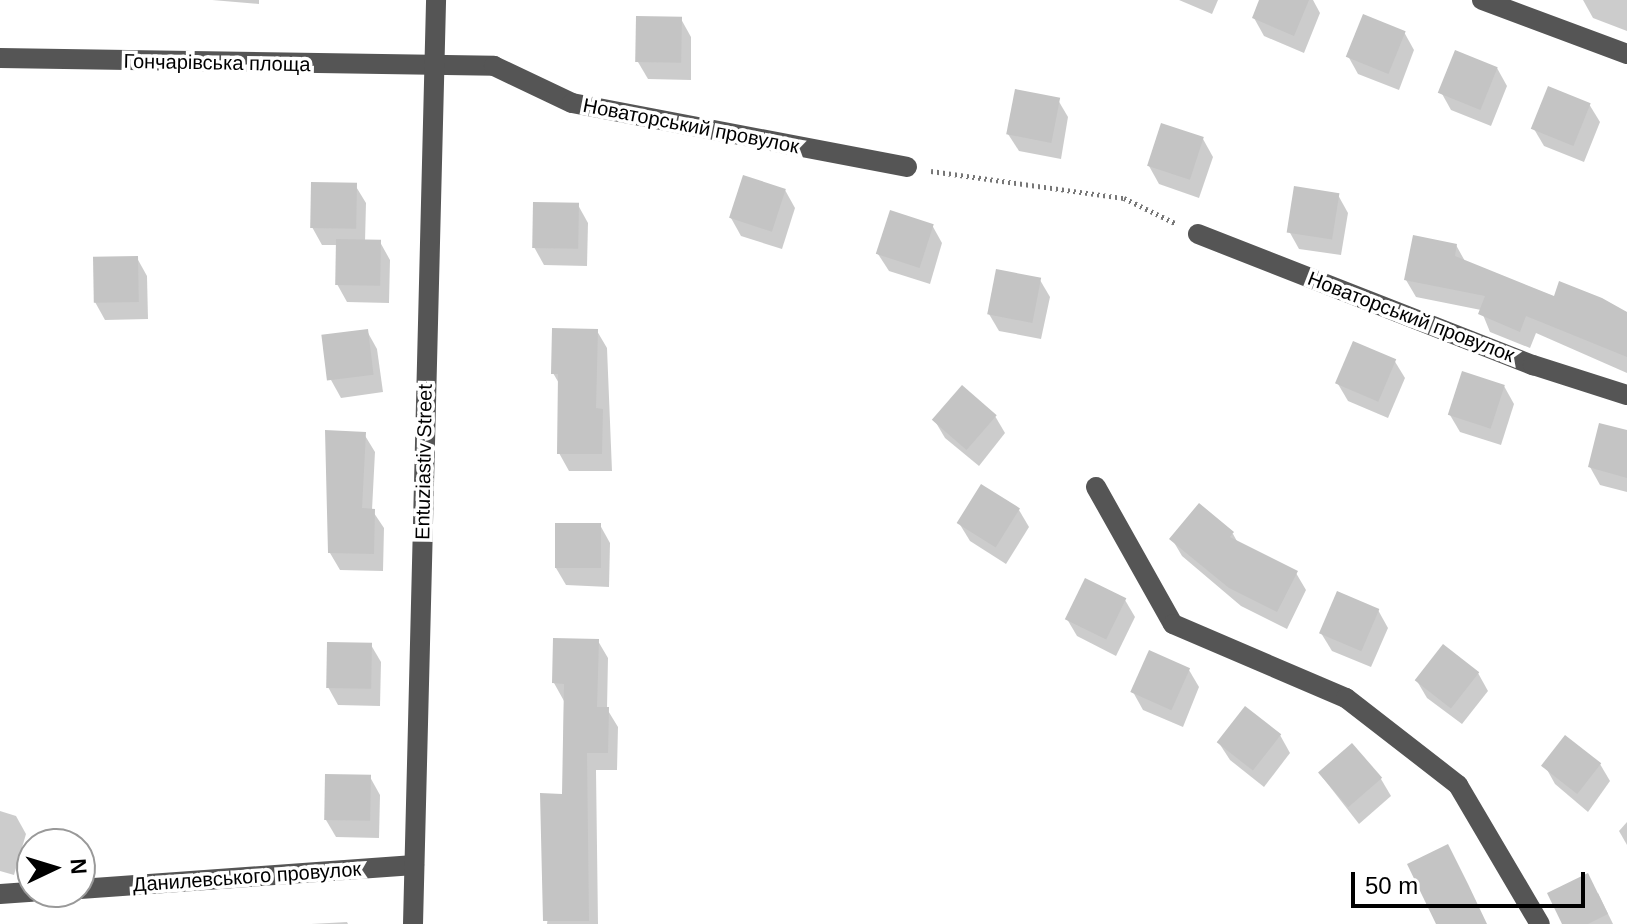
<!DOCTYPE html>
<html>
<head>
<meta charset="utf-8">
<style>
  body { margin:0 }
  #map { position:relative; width:1627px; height:924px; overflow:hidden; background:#fff; font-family:Helvetica,sans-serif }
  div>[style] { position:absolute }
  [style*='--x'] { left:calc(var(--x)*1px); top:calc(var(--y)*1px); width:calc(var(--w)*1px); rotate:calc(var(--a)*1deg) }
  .shadow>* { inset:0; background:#0003 }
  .building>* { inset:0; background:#c4c4c4; transform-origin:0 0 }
  .path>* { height:5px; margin-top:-2.5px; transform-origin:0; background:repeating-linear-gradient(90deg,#777 0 2px,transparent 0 6px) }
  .minor>* { height:20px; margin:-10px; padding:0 10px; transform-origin:10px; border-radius:10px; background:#555 }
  span { translate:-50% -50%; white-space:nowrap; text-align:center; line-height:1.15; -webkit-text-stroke:7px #fff; paint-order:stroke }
  .street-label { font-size:20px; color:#000 }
  .north { position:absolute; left:16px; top:828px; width:80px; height:80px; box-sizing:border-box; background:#fff; border:2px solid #999; border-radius:50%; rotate:86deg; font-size:22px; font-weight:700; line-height:32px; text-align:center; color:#000 }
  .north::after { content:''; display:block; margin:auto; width:28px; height:36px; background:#000; clip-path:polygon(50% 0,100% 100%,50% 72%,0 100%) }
  .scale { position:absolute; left:1351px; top:872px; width:234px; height:36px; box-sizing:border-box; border:4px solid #000; border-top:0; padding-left:10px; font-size:24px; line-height:28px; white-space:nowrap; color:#000; -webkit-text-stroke:6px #fff; paint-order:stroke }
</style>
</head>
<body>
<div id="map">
  <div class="shadow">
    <div style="clip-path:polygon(212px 0,259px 0,259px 4px)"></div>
    <div style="clip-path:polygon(1179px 0,1218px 0,1212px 14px)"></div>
    <div style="clip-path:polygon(1262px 0,1313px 0,1320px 13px,1304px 53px,1264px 36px,1254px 18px)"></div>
    <div style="clip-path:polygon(1583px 0,1627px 0,1627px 31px,1593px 18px)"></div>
    <div style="clip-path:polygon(681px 19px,691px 37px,691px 80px,648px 79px,638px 62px)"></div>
    <div style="clip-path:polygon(1404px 32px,1414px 50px,1399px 90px,1358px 74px,1348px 56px)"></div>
    <div style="clip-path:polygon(1497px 68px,1507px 86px,1491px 126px,1451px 110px,1441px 92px)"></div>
    <div style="clip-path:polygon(1058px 100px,1068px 117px,1061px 159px,1019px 151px,1008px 134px)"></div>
    <div style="clip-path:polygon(1589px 104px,1600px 122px,1584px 162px,1544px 146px,1534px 129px)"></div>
    <div style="clip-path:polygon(1203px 139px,1213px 157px,1199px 198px,1159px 184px,1149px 166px)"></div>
    <div style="clip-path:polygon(355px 185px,366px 203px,365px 242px,380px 242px,390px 260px,389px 303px,347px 302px,337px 284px,337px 245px,322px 245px,312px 227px)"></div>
    <div style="clip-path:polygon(785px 190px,795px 208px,782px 249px,741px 236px,731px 218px)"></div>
    <div style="clip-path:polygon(1338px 195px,1348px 213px,1341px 255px,1299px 249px,1289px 231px)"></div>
    <div style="clip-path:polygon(578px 205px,588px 223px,587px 266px,544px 265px,534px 247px)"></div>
    <div style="clip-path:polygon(932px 225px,942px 243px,930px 284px,889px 271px,878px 254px)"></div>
    <div style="clip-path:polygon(1456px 245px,1466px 263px,1555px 298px,1627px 312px,1627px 373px,1536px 333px,1530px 348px,1490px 332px,1481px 310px,1416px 297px,1406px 280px)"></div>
    <div style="clip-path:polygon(137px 258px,147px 276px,148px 319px,105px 320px,95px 302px)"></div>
    <div style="clip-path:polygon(1040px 280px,1050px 297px,1041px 339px,999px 331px,989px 314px)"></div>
    <div style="clip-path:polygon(367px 331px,377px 349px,383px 392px,341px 398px,331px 380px)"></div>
    <div style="clip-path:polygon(597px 331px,607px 348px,612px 471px,569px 471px,559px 453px,560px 385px,553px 373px)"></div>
    <div style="clip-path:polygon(1394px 360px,1405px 378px,1388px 418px,1348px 401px,1338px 384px)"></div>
    <div style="clip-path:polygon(1504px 386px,1514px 404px,1501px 445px,1460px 432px,1450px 415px)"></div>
    <div style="clip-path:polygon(995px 416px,1005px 433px,979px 466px,945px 438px,935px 421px)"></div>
    <div style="clip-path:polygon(1627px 432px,1627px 492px,1600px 485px,1590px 467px)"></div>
    <div style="clip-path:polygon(364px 434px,375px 452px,372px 510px,384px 528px,383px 571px,340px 570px,330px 553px)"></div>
    <div style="clip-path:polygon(1019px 510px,1029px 527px,1006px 564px,970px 541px,959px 523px)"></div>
    <div style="clip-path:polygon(600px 525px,610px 543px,609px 587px,566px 585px,556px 568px)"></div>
    <div style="clip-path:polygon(1233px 534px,1238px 543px,1296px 573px,1306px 590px,1287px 629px,1241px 606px,1182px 556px,1172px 539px)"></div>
    <div style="clip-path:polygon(1125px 600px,1135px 617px,1116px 656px,1077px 636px,1067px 619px)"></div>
    <div style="clip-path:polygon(1378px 610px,1388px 628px,1371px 667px,1332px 651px,1321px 633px)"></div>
    <div style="clip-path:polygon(598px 641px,608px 658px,607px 709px,618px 727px,617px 770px,596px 770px,598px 924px,547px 924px,563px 796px,564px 701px,554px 683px)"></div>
    <div style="clip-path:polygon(371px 645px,381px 662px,380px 706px,338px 705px,328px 687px)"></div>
    <div style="clip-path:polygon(1189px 670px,1199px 687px,1183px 727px,1143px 710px,1133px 692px)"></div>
    <div style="clip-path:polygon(1478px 673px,1488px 691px,1462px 724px,1427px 698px,1417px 681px)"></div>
    <div style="clip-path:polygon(1280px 735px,1290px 753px,1264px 787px,1230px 760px,1219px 743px)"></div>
    <div style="clip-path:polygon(1600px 764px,1610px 781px,1588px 812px,1555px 784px,1545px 766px)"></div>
    <div style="clip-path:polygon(1320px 774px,1381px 779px,1391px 796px,1359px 824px)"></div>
    <div style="clip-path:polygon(370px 777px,380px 795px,379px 838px,336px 837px,326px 820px)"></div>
    <div style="clip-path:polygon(0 811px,16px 816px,26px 834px,14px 875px,0 871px)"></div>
    <div style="clip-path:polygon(1627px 822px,1627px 845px,1619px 831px)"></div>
    <div style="clip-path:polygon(1598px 893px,1613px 924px,1564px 924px)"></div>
    <div style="clip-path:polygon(347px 922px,348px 924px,311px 924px)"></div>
  </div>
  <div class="building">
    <div style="clip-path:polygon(1259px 0,1309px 0,1294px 36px,1252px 18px)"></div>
    <div style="left:1363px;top:14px;width:46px;height:46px;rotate:22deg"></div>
    <div style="left:636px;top:16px;width:46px;height:46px;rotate:1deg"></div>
    <div style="left:1455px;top:50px;width:46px;height:46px;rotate:22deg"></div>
    <div style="left:1548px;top:86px;width:46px;height:46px;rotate:22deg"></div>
    <div style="left:1015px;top:89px;width:46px;height:46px;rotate:11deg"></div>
    <div style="left:1161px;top:123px;width:45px;height:45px;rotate:18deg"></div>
    <div style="left:743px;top:175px;width:45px;height:45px;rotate:18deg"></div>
    <div style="left:311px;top:182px;width:46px;height:46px;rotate:1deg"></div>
    <div style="left:1294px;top:186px;width:46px;height:47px;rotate:9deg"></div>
    <div style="left:533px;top:202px;width:46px;height:46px;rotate:1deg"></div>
    <div style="left:890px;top:210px;width:46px;height:46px;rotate:18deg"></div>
    <div style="clip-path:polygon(1413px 235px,1457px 244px,1455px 256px,1554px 296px,1559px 281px,1602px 298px,1627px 312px,1627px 357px,1526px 316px,1520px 332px,1478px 314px,1485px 296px,1404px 280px)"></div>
    <div style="left:336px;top:239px;width:45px;height:46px;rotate:1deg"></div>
    <div style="left:138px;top:256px;width:46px;height:45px;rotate:89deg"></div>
    <div style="left:996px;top:269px;width:46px;height:46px;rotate:11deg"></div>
    <div style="clip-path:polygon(552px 328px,598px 329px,596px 408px,603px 409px,602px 454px,557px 454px,558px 374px,551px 374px)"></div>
    <div style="left:368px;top:329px;width:46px;height:47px;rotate:83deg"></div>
    <div style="left:1353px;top:341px;width:47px;height:46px;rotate:23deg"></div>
    <div style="left:1462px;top:371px;width:45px;height:46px;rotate:18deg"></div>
    <div style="left:962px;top:385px;width:46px;height:46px;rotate:41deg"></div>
    <div style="clip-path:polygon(1599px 423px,1627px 430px,1627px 478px,1588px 467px)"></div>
    <div style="clip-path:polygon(325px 430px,366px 432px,362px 508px,375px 509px,374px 554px,328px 553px)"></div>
    <div style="left:981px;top:484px;width:46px;height:46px;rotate:32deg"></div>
    <div style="clip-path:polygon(1199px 503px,1234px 532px,1230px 537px,1298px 571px,1277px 612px,1229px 588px,1169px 539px)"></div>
    <div style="left:555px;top:523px;width:46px;height:45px"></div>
    <div style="left:1085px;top:578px;width:46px;height:46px;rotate:26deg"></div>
    <div style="left:1337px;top:591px;width:46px;height:46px;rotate:23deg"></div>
    <div style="clip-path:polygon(553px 638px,599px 639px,597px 707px,609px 707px,608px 753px,587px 753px,589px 921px,543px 921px,540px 793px,562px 794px,564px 684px,552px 683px)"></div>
    <div style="left:327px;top:642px;width:45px;height:46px;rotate:1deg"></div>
    <div style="left:1443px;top:644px;width:46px;height:46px;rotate:38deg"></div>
    <div style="left:1149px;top:650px;width:45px;height:46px;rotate:24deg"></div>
    <div style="left:1245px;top:706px;width:46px;height:46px;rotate:38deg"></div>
    <div style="left:1565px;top:735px;width:46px;height:39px;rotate:38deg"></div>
    <div style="left:1352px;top:743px;width:46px;height:45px;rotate:49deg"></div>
    <div style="left:325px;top:774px;width:46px;height:46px;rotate:1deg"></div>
    <div style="clip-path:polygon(1448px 844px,1468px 884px,1487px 924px,1436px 924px,1407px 864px)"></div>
    <div style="clip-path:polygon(1588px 873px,1608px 914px,1588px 924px,1562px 924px,1547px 893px)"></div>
  </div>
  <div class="path">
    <div style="--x:931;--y:171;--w:195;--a:8"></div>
    <div style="--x:1124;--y:198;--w:59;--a:26.1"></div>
  </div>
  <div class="minor">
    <div style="--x:1482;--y:0;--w:155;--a:20.4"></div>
    <div style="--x:0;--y:58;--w:494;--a:0.9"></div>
    <div style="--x:494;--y:66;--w:86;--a:25.4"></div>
    <div style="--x:572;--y:103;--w:341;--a:10.8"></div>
    <div style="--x:1198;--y:234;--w:360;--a:21.4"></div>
    <div style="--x:1533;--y:365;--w:99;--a:17.7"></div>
    <div style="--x:1096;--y:487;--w:157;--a:60.7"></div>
    <div style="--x:1173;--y:624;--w:188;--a:23.2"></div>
    <div style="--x:1346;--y:698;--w:142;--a:37.8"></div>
    <div style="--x:1458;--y:785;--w:161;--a:59.5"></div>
    <div style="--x:80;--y:889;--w:335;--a:-4.1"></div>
    <div style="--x:0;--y:894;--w:32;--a:-4"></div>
    <div style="--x:413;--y:924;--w:924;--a:-88.57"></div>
  </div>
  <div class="street-label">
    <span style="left:217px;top:63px;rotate:1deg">Гончарівська площа</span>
    <span style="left:691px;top:126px;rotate:11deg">Новаторський провулок</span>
    <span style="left:1411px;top:317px;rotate:21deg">Новаторський провулок</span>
    <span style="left:424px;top:462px;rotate:-89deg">Entuziastiv Street</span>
    <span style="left:247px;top:877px;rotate:-4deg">Данилевського провулок</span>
  </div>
  <div class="north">N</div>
  <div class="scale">50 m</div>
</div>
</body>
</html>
